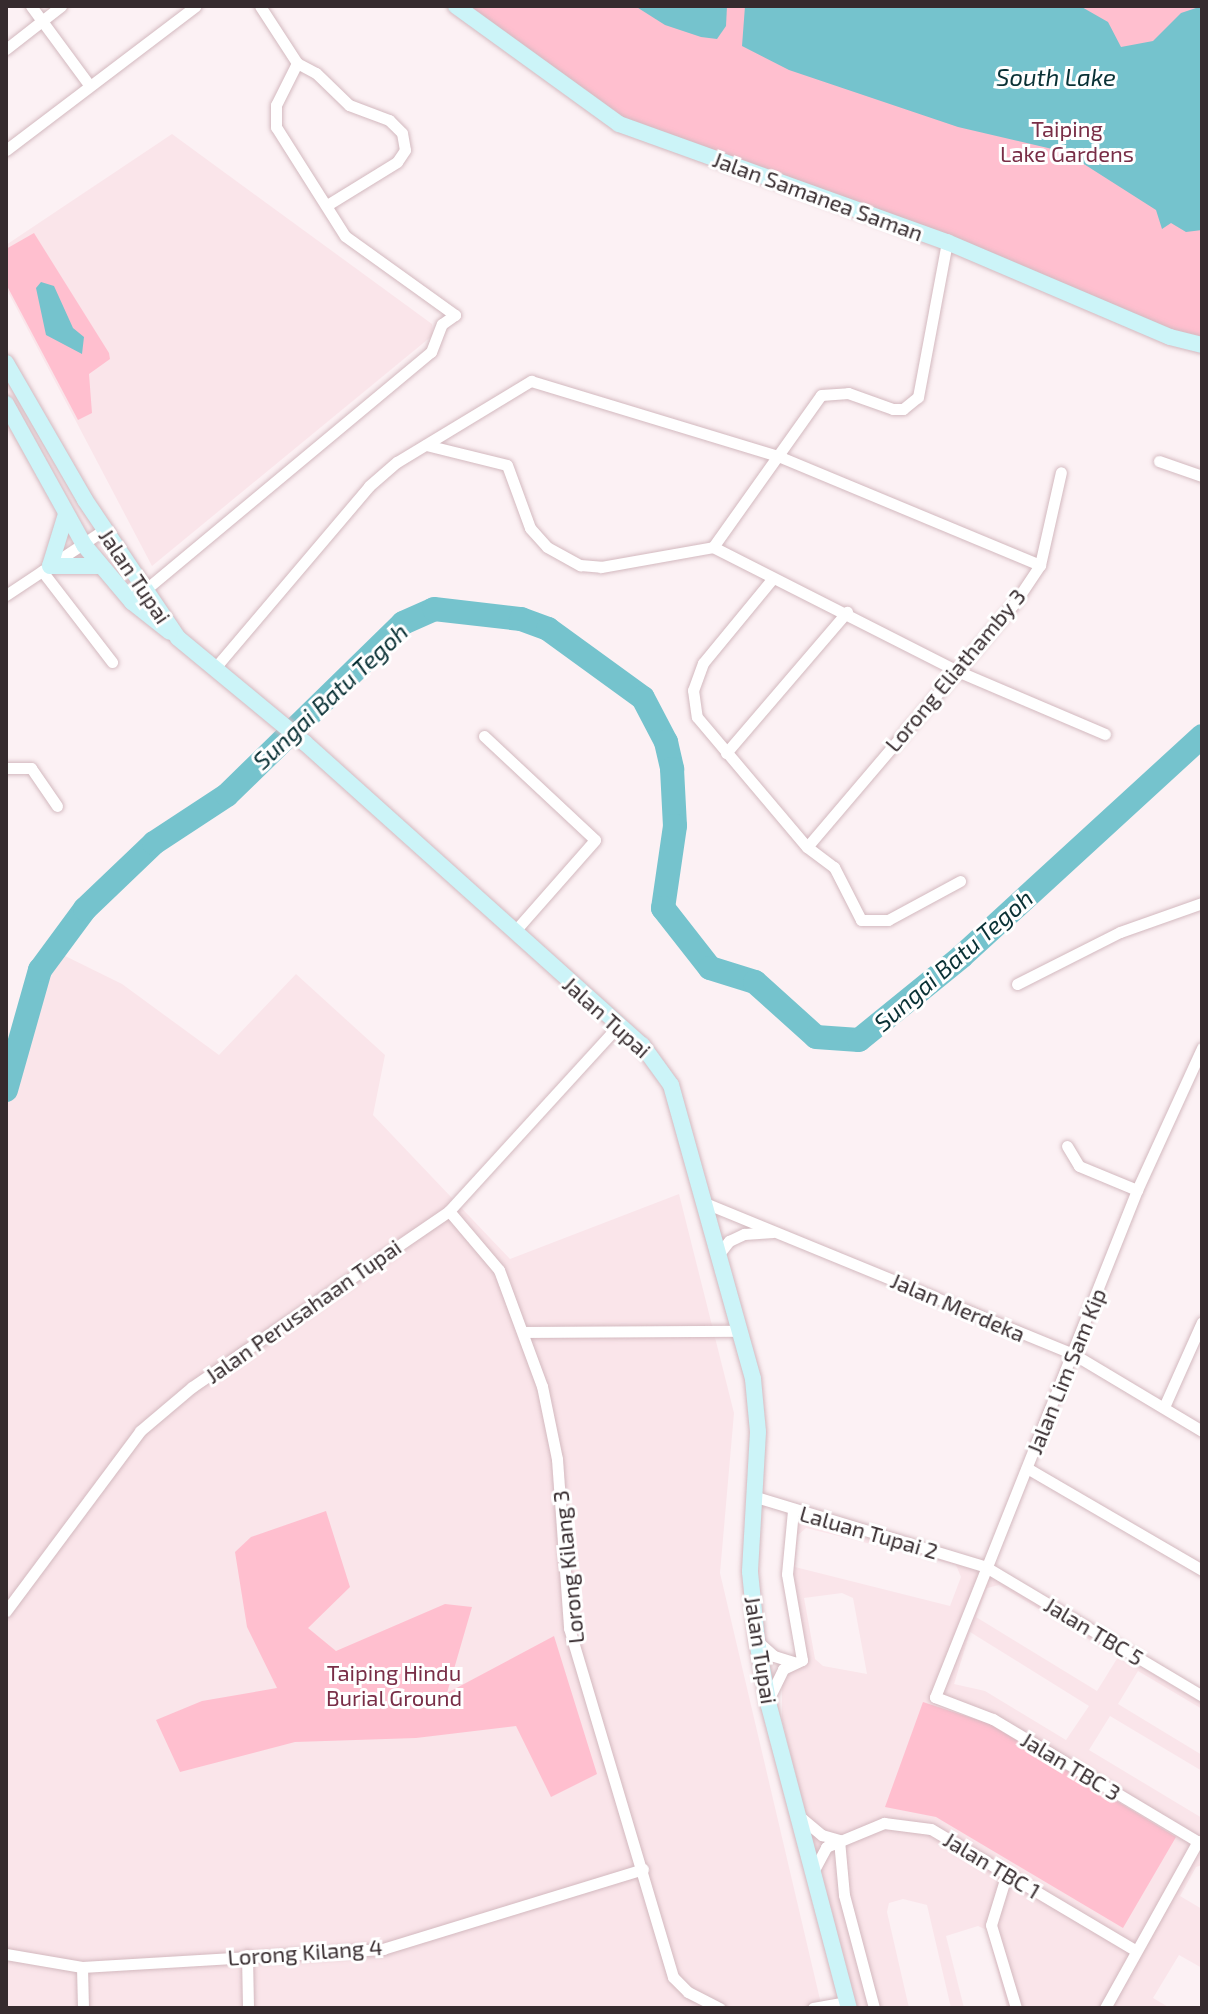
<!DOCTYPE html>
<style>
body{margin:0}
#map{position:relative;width:1208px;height:2014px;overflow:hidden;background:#fcf1f4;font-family:"Exo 2",sans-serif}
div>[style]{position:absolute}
.built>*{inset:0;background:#fae5ea}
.green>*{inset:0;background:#ffbfcf}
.water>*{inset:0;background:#75c3cd}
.river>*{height:24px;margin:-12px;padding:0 12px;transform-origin:12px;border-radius:12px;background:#75c3cd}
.roads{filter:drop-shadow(0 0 2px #d3b9bf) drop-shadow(0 0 2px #d3b9bf)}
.street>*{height:11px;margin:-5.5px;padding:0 5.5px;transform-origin:5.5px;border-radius:5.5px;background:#fff}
.secondary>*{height:16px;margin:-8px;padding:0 8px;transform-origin:8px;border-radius:8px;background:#ccf4f8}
span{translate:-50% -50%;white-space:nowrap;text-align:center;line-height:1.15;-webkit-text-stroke:6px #fff;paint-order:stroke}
.park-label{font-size:22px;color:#792e47}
.street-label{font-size:22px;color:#362b2e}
.water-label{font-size:24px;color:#093135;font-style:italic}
.frame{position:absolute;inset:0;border:8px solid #362b2e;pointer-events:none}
</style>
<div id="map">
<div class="built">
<i style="clip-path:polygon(172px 134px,432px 324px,433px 335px,152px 566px,6px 288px,6px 245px)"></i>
<i style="clip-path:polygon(53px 950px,122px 984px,219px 1055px,296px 974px,385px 1055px,373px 1115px,510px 1259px,679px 1194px,734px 1413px,720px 1573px,822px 2008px,6px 2008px,6px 1096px)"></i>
<i style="clip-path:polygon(evenodd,795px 1517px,983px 1572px,1202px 1703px,1202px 1709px,1138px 1671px,1118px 1704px,1202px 1755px,1202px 1771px,1110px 1716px,1089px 1750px,1202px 1818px,1202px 1865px,1196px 1867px,1180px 1896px,1202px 1909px,1202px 1968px,1179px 1955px,1153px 1998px,1170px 2008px,1007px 2008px,987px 1930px,978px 1926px,946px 1936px,964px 2008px,951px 2008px,927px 1905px,903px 1899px,889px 1903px,887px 1912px,909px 2008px,854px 2008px,782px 1719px,782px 1677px,791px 1666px,807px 1663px,790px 1581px,795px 1517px,806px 1528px,956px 1565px,961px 1577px,950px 1606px,795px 1567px,798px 1535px,806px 1528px,795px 1517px,999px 1585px,1118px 1657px,1097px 1691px,976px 1617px,987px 1588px,999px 1585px,795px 1517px,842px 1593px,853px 1598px,867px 1674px,823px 1666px,815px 1659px,804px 1598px,842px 1593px,795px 1517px,970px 1632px,1089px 1706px,1066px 1740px,985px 1691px,954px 1684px,970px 1632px)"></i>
</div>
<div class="green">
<i style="clip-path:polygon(464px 6px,1202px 6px,1202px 342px,621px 121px)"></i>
<i style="clip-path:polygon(34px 233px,109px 353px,110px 359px,89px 374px,92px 413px,78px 420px,6px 284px,6px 249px)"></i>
<i style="clip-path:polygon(326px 1511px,350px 1587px,308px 1628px,336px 1651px,445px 1604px,472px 1607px,447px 1693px,554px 1636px,597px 1774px,551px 1797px,516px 1726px,416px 1738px,295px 1742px,180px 1772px,156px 1720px,202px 1701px,277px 1688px,247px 1627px,235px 1552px,251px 1537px)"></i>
<i style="clip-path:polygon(923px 1702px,990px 1724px,1176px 1837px,1123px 1928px,936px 1817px,885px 1807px)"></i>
</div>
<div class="water">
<i style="clip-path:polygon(635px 6px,727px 6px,726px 26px,717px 39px,701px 37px,665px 25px)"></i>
<i style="clip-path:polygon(745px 6px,1080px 6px,1108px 22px,1121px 47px,1153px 41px,1181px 13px,1202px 6px,1202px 230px,1186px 232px,1171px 223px,1162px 229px,1156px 210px,1065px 152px,958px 127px,789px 70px,742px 46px)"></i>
<i style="clip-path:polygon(41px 282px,54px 286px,73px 328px,84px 337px,82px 354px,46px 335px,36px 288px)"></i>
</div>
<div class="river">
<i style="left:6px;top:1090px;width:125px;rotate:-74.2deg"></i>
<i style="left:40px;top:970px;width:76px;rotate:-53.6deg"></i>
<i style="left:85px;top:909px;width:95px;rotate:-43.7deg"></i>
<i style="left:154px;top:843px;width:87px;rotate:-33.3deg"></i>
<i style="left:227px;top:795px;width:246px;rotate:-44.3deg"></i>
<i style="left:403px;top:623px;width:34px;rotate:-24deg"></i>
<i style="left:434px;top:609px;width:88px;rotate:6.6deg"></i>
<i style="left:521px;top:619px;width:29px;rotate:20deg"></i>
<i style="left:548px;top:629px;width:117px;rotate:36deg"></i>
<i style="left:643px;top:698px;width:50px;rotate:62.4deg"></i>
<i style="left:666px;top:742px;width:28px;rotate:77deg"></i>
<i style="left:672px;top:769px;width:57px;rotate:87deg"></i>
<i style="left:675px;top:826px;width:83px;rotate:98.3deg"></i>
<i style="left:663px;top:908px;width:76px;rotate:51.9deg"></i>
<i style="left:710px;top:968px;width:47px;rotate:17.3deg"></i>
<i style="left:755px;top:982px;width:82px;rotate:42deg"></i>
<i style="left:816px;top:1037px;width:43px;rotate:4deg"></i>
<i style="left:859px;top:1040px;width:132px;rotate:-39.1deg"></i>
<i style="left:961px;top:957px;width:327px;rotate:-42.5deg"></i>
</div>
<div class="roads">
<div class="street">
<i style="left:31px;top:6px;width:99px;rotate:53.6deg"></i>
<i style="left:260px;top:6px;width:68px;rotate:57deg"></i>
<i style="left:297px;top:63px;width:21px;rotate:28deg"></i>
<i style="left:316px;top:73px;width:46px;rotate:44.1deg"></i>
<i style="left:349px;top:105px;width:43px;rotate:20.6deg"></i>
<i style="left:389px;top:120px;width:18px;rotate:45deg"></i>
<i style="left:402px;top:133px;width:17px;rotate:80deg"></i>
<i style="left:405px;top:150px;width:14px;rotate:124deg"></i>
<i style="left:397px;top:162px;width:82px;rotate:148.4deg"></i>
<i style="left:6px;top:49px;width:70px;rotate:-38deg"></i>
<i style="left:6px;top:150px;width:238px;rotate:-37.2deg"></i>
<i style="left:426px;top:445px;width:83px;rotate:13.9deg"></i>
<i style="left:507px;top:465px;width:67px;rotate:69.9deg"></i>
<i style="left:530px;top:528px;width:25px;rotate:48deg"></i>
<i style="left:547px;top:547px;width:38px;rotate:29deg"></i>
<i style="left:580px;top:565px;width:21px;rotate:5deg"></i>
<i style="left:601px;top:567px;width:114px;rotate:-10.1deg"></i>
<i style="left:713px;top:547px;width:271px;rotate:26.9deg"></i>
<i style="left:955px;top:670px;width:163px;rotate:23.1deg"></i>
<i style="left:1159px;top:461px;width:46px;rotate:19.2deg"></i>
<i style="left:713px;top:547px;width:186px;rotate:-54.6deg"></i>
<i style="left:821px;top:395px;width:27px;rotate:-4deg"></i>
<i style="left:848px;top:393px;width:48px;rotate:19.6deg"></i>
<i style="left:893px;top:409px;width:10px"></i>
<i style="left:903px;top:409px;width:19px;rotate:-39deg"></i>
<i style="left:918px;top:397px;width:158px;rotate:-79.4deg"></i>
<i style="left:42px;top:571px;width:115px;rotate:52.4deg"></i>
<i style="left:773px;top:578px;width:110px;rotate:129.5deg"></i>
<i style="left:703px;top:663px;width:29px;rotate:110deg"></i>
<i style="left:693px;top:690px;width:27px;rotate:82deg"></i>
<i style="left:697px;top:717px;width:170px;rotate:49.8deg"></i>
<i style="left:807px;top:847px;width:34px;rotate:37deg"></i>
<i style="left:834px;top:867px;width:59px;rotate:63deg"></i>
<i style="left:861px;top:920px;width:27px"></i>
<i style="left:888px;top:920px;width:82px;rotate:-28.4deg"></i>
<i style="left:145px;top:590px;width:372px;rotate:-39.8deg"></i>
<i style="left:431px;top:352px;width:30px;rotate:-69deg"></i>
<i style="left:442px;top:324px;width:16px;rotate:-35deg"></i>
<i style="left:455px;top:315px;width:135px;rotate:-144.3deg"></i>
<i style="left:345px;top:236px;width:129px;rotate:-122.3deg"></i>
<i style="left:276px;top:127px;width:22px;rotate:-90deg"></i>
<i style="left:276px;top:105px;width:47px;rotate:-63.4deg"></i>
<i style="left:6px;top:595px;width:118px;rotate:-33.6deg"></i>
<i style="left:214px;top:669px;width:240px;rotate:-49.7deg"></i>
<i style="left:369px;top:486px;width:37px;rotate:-41deg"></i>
<i style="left:397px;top:462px;width:157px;rotate:-31.2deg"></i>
<i style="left:531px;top:381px;width:258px;rotate:16.9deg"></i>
<i style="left:778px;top:456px;width:284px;rotate:22.6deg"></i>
<i style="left:484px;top:736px;width:152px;rotate:43.1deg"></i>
<i style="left:595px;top:840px;width:123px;rotate:131.4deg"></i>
<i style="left:726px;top:753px;width:186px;rotate:-49.4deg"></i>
<i style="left:6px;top:768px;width:25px"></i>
<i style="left:31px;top:768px;width:46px;rotate:55.6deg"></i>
<i style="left:807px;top:847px;width:323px;rotate:-49.6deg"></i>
<i style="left:1016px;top:601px;width:43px;rotate:-56.3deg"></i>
<i style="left:1040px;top:565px;width:95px;rotate:-77.3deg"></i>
<i style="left:1017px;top:984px;width:115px;rotate:-26.8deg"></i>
<i style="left:1120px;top:932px;width:87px;rotate:-19.5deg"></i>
<i style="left:1202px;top:1048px;width:156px;rotate:114.6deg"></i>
<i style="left:1137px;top:1190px;width:546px;rotate:111.72deg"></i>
<i style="left:935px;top:1697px;width:62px;rotate:20.8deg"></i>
<i style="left:993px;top:1719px;width:244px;rotate:30.9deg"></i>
<i style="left:1067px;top:1146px;width:23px;rotate:59deg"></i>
<i style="left:1079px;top:1166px;width:63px;rotate:22.5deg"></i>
<i style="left:705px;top:1203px;width:400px;rotate:22.3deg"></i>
<i style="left:1075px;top:1355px;width:148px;rotate:30.9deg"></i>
<i style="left:449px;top:1211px;width:77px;rotate:49.7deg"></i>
<i style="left:499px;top:1270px;width:124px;rotate:69.7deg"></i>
<i style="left:542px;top:1386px;width:75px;rotate:78.4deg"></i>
<i style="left:557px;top:1459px;width:169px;rotate:85.9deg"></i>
<i style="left:569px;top:1628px;width:364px;rotate:73.4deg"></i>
<i style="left:673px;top:1977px;width:21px;rotate:45deg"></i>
<i style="left:688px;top:1992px;width:36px;rotate:27deg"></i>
<i style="left:718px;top:1255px;width:18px;rotate:-52deg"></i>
<i style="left:729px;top:1241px;width:17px;rotate:-25deg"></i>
<i style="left:744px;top:1234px;width:29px;rotate:-4deg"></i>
<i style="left:524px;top:1332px;width:216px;rotate:-0.3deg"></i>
<i style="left:1164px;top:1407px;width:93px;rotate:-65.9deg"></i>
<i style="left:1027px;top:1468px;width:203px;rotate:30.2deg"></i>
<i style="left:753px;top:1496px;width:244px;rotate:16.9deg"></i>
<i style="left:986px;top:1567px;width:252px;rotate:30.8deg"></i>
<i style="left:6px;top:1611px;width:224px;rotate:-53.3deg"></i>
<i style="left:140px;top:1431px;width:68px;rotate:-40.2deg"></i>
<i style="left:192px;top:1387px;width:311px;rotate:-34.4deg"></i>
<i style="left:449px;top:1211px;width:251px;rotate:-47.6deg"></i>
<i style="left:758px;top:1642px;width:21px;rotate:41deg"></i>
<i style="left:774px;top:1656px;width:21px;rotate:17deg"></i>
<i style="left:770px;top:1696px;width:30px;rotate:-64deg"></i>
<i style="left:783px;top:1669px;width:21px;rotate:-25deg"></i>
<i style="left:802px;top:1660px;width:87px;rotate:-99.9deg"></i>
<i style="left:787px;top:1574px;width:64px;rotate:-84.6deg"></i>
<i style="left:799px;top:1816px;width:30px;rotate:40deg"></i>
<i style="left:822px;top:1835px;width:18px;rotate:16deg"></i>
<i style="left:839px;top:1840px;width:55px;rotate:84.8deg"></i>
<i style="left:844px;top:1895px;width:117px;rotate:75.1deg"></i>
<i style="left:814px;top:1870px;width:26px;rotate:-62deg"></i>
<i style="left:826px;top:1847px;width:63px;rotate:-22.5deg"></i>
<i style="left:884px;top:1823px;width:47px;rotate:7.3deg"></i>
<i style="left:931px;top:1829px;width:237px;rotate:30.7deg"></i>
<i style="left:1007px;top:1873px;width:54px;rotate:107.1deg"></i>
<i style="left:991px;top:1925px;width:87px;rotate:73.2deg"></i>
<i style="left:6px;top:1954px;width:77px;rotate:9.7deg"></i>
<i style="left:82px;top:1967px;width:302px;rotate:-3.4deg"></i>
<i style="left:383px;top:1949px;width:272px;rotate:-17.1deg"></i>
<i style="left:247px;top:1955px;width:53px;rotate:88.9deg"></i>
<i style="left:82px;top:1967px;width:41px;rotate:88.6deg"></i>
<i style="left:813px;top:2008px;width:36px;rotate:-10deg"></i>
<i style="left:1105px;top:2008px;width:191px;rotate:-60.9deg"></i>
</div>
<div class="secondary">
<i style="left:456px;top:6px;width:201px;rotate:35.9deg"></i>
<i style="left:619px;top:124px;width:349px;rotate:19.8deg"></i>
<i style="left:947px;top:242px;width:242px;rotate:23.1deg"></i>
<i style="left:1170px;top:337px;width:33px;rotate:14deg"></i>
<i style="left:6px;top:363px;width:158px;rotate:60deg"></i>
<i style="left:85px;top:500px;width:166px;rotate:56deg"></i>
<i style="left:178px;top:638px;width:165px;rotate:39.6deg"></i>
<i style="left:305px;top:743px;width:453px;rotate:41.9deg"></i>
<i style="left:642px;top:1045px;width:49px;rotate:54.1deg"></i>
<i style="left:671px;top:1085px;width:305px;rotate:74.4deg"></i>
<i style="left:753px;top:1379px;width:53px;rotate:84.6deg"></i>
<i style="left:758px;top:1432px;width:140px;rotate:93.3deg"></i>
<i style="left:750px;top:1572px;width:69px;rotate:84.2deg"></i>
<i style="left:757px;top:1641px;width:66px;rotate:79.5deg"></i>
<i style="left:769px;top:1706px;width:312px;rotate:75.2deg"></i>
<i style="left:6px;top:404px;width:161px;rotate:61deg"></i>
<i style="left:84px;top:545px;width:75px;rotate:49.9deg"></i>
<i style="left:132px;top:602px;width:48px;rotate:38.3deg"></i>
<i style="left:66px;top:514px;width:54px;rotate:107.1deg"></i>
<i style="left:50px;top:566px;width:50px"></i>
</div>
</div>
<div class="park-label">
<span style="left:1067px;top:141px">Taiping<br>Lake Gardens</span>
<span style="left:394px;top:1685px">Taiping Hindu<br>Burial Ground</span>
</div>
<div class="street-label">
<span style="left:818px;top:196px;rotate:20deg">Jalan Samanea Saman</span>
<span style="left:135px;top:576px;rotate:56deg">Jalan Tupai</span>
<span style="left:955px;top:670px;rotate:-50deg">Lorong Eliathamby 3</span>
<span style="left:607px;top:1017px;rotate:42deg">Jalan Tupai</span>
<span style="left:958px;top:1307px;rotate:23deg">Jalan Merdeka</span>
<span style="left:303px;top:1311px;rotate:-35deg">Jalan Perusahaan Tupai</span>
<span style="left:1066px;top:1371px;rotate:-68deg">Jalan Lim Sam Kip</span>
<span style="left:869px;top:1532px;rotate:16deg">Laluan Tupai 2</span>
<span style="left:568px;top:1567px;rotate:-96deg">Lorong Kilang 3</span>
<span style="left:1094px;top:1631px;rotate:31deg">Jalan TBC 5</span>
<span style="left:761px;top:1650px;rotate:81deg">Jalan Tupai</span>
<span style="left:1071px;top:1766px;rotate:31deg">Jalan TBC 3</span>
<span style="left:992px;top:1865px;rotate:31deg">Jalan TBC 1</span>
<span style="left:305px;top:1952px;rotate:-4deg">Lorong Kilang 4</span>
</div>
<div class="water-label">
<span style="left:1056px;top:77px">South Lake</span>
<span style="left:330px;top:696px;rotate:-43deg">Sungai Batu Tegoh</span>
<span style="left:953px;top:960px;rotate:-41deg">Sungai Batu Tegoh</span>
</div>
<div class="frame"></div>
</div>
